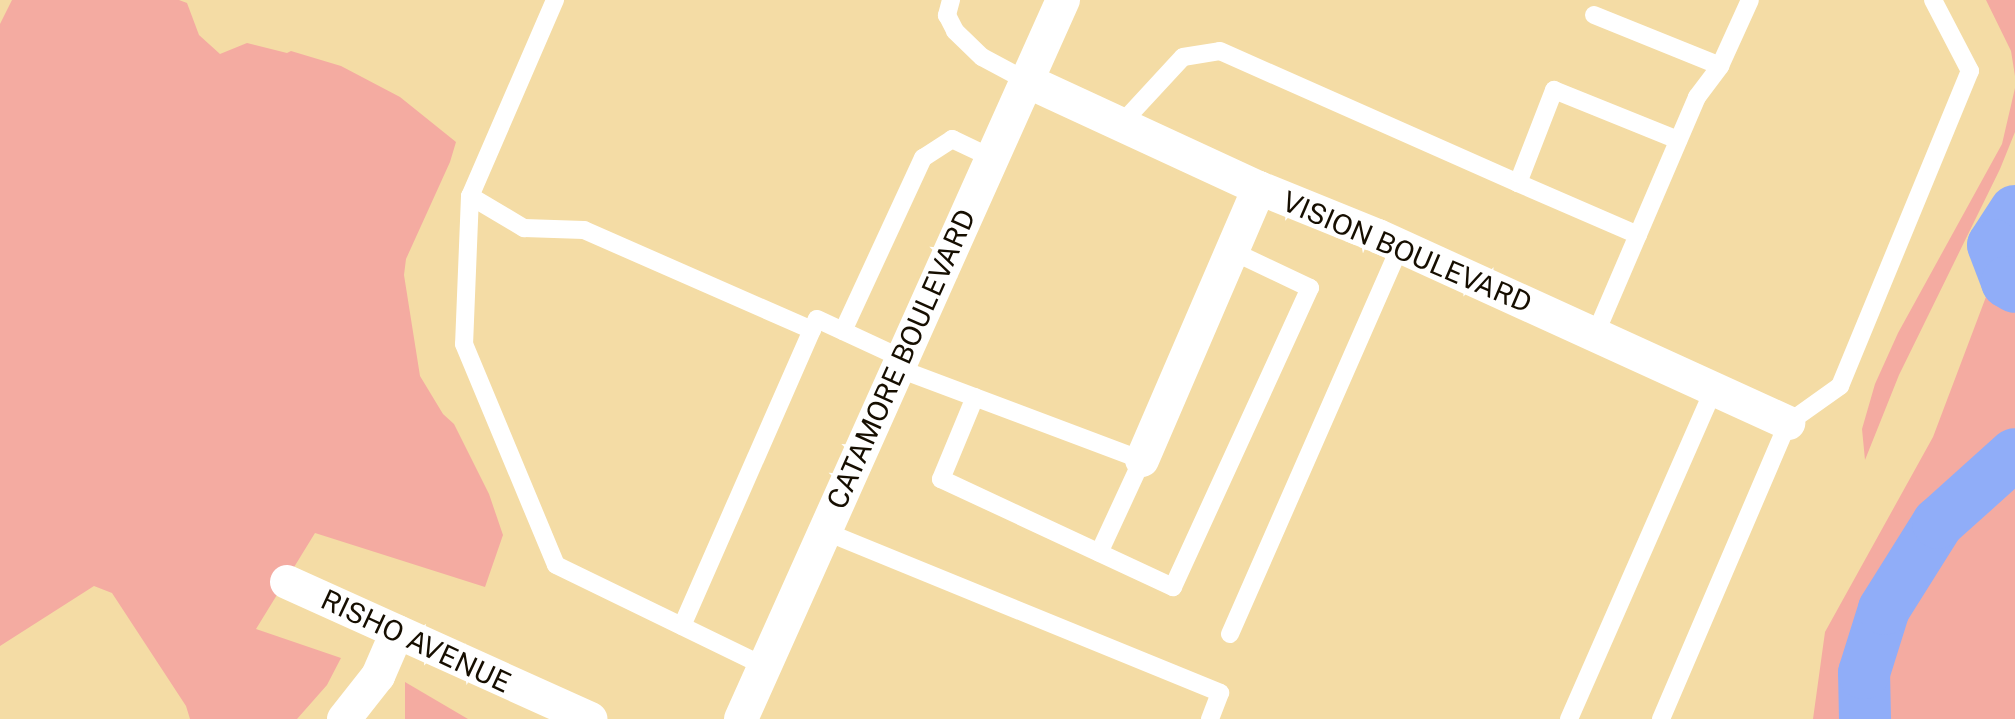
<!DOCTYPE html>
<style>
body{margin:0}
#map{position:relative;width:2015px;height:719px;overflow:hidden;background:#f4dca5;font-family:"Public Sans",sans-serif}
div>[style]{position:absolute}
.green>*{inset:0;background:#f4aba1}
.river>*{height:52px;margin:-26px;padding:0 26px;transform-origin:26px;border-radius:26px;background:#90adf8}
.service>*{height:18px;margin:-9px;padding:0 9px;transform-origin:9px;border-radius:9px;background:#fff}
.minor>*{height:34px;margin:-17px;padding:0 17px;transform-origin:17px;border-radius:17px;background:#fff}
span{translate:-50% -50%;white-space:nowrap;text-align:center;line-height:1.15;-webkit-text-stroke:8px #fff;paint-order:stroke}
.street-label{font-size:28px;color:#160e00}
</style>
<div id="map">
<div class="green">
<i style="clip-path:polygon(12px 0,179px 0,187px 3px,199px 35px,220px 54px,247px 43px,287px 53px,291px 51px,341px 66px,400px 97px,456px 142px,450px 162px,406px 259px,404px 275px,420px 376px,443px 414px,454px 424px,489px 494px,503px 535px,485px 587px,315px 533px,256px 629px,341px 658px,327px 685px,297px 719px,190px 719px,186px 706px,112px 593px,94px 586px,0 646px,0 24px)"></i>
<i style="clip-path:polygon(1986px 0,2015px 0,2015px 76px,2011px 51px)"></i>
<i style="clip-path:polygon(2015px 88px,2015px 132px,2000px 169px,1899px 375px,1865px 460px,1862px 429px,1875px 384px,1898px 333px,2002px 144px)"></i>
<i style="clip-path:polygon(2015px 200px,2015px 719px,1813px 719px,1825px 632px,1933px 437px,1995px 273px)"></i>
<i style="clip-path:polygon(405px 682px,468px 719px,405px 719px)"></i>
</div>
<div class="river">
<i style="left:2015px;top:211px;width:40px;rotate:122.9deg"></i>
<i style="left:1993px;top:245px;width:40px;rotate:69deg"></i>
<i style="left:2007px;top:282px;width:9px;rotate:32deg"></i>
<i style="left:1865px;top:719px;width:46px;rotate:-91.2deg"></i>
<i style="left:1864px;top:673px;width:67px;rotate:-72.6deg"></i>
<i style="left:1884px;top:609px;width:102px;rotate:-57.9deg"></i>
<i style="left:1938px;top:523px;width:103px;rotate:-41.9deg"></i>
</div>
<div class="service">
<i style="left:555px;top:0;width:214px;rotate:113.4deg"></i>
<i style="left:470px;top:196px;width:148px;rotate:92.3deg"></i>
<i style="left:464px;top:344px;width:239px;rotate:67.4deg"></i>
<i style="left:556px;top:565px;width:231px;rotate:25.9deg"></i>
<i style="left:951px;top:0;width:16px;rotate:105deg"></i>
<i style="left:947px;top:15px;width:18px;rotate:63deg"></i>
<i style="left:955px;top:31px;width:37px;rotate:44deg"></i>
<i style="left:982px;top:57px;width:51px;rotate:28.1deg"></i>
<i style="left:1594px;top:15px;width:136px;rotate:22deg"></i>
<i style="left:1121px;top:124px;width:91px;rotate:-47.2deg"></i>
<i style="left:1183px;top:57px;width:37px;rotate:-9deg"></i>
<i style="left:1220px;top:51px;width:326px;rotate:23.9deg"></i>
<i style="left:470px;top:196px;width:63px;rotate:30.7deg"></i>
<i style="left:524px;top:228px;width:60px;rotate:1.9deg"></i>
<i style="left:584px;top:230px;width:249px;rotate:23.7deg"></i>
<i style="left:1638px;top:235px;width:131px;rotate:-156.6deg"></i>
<i style="left:1518px;top:183px;width:100px;rotate:-68.8deg"></i>
<i style="left:1554px;top:90px;width:134px;rotate:22deg"></i>
<i style="left:843px;top:331px;width:191px;rotate:-65.2deg"></i>
<i style="left:923px;top:158px;width:35px;rotate:-33deg"></i>
<i style="left:952px;top:139px;width:44px;rotate:25.4deg"></i>
<i style="left:1595px;top:335px;width:259px;rotate:-66.8deg"></i>
<i style="left:1697px;top:97px;width:39px;rotate:-53deg"></i>
<i style="left:1720px;top:66px;width:72px;rotate:-65.6deg"></i>
<i style="left:897px;top:368px;width:262px;rotate:20.6deg"></i>
<i style="left:1142px;top:460px;width:102px;rotate:114.8deg"></i>
<i style="left:975px;top:397px;width:89px;rotate:112.5deg"></i>
<i style="left:941px;top:479px;width:256px;rotate:25deg"></i>
<i style="left:1173px;top:587px;width:329px;rotate:-65.4deg"></i>
<i style="left:1310px;top:288px;width:86px;rotate:-154.6deg"></i>
<i style="left:824px;top:531px;width:428px;rotate:22.2deg"></i>
<i style="left:1220px;top:693px;width:28px;rotate:111deg"></i>
<i style="left:682px;top:626px;width:335px;rotate:-66.3deg"></i>
<i style="left:817px;top:319px;width:93px;rotate:24.9deg"></i>
<i style="left:1230px;top:634px;width:424px;rotate:-66.3deg"></i>
<i style="left:1569px;top:719px;width:360px;rotate:-66.3deg"></i>
<i style="left:1661px;top:719px;width:322px;rotate:-66.8deg"></i>
<i style="left:1788px;top:423px;width:64px;rotate:-35.4deg"></i>
<i style="left:1840px;top:386px;width:341px;rotate:-67.6deg"></i>
<i style="left:1970px;top:71px;width:80px;rotate:-117.5deg"></i>
</div>
<div class="minor">
<i style="left:1027px;top:81px;width:255px;rotate:24.8deg"></i>
<i style="left:1259px;top:188px;width:128px;rotate:22deg"></i>
<i style="left:1378px;top:236px;width:451px;rotate:24.5deg"></i>
<i style="left:1142px;top:460px;width:296px;rotate:-66.7deg"></i>
<i style="left:287px;top:582px;width:333px;rotate:24.3deg"></i>
<i style="left:344px;top:719px;width:55px;rotate:-51.7deg"></i>
<i style="left:378px;top:676px;width:48px;rotate:-66.6deg"></i>
<i style="left:741px;top:719px;width:788px;rotate:-65.88deg"></i>
</div>
<div class="street-label">
<span style="left:1407px;top:252px;rotate:23deg">VISION BOULEVARD</span>
<span style="left:901px;top:359px;rotate:-66deg">CATAMORE BOULEVARD</span>
<span style="left:416px;top:641px;rotate:25deg">RISHO AVENUE</span>
</div>
</div>
